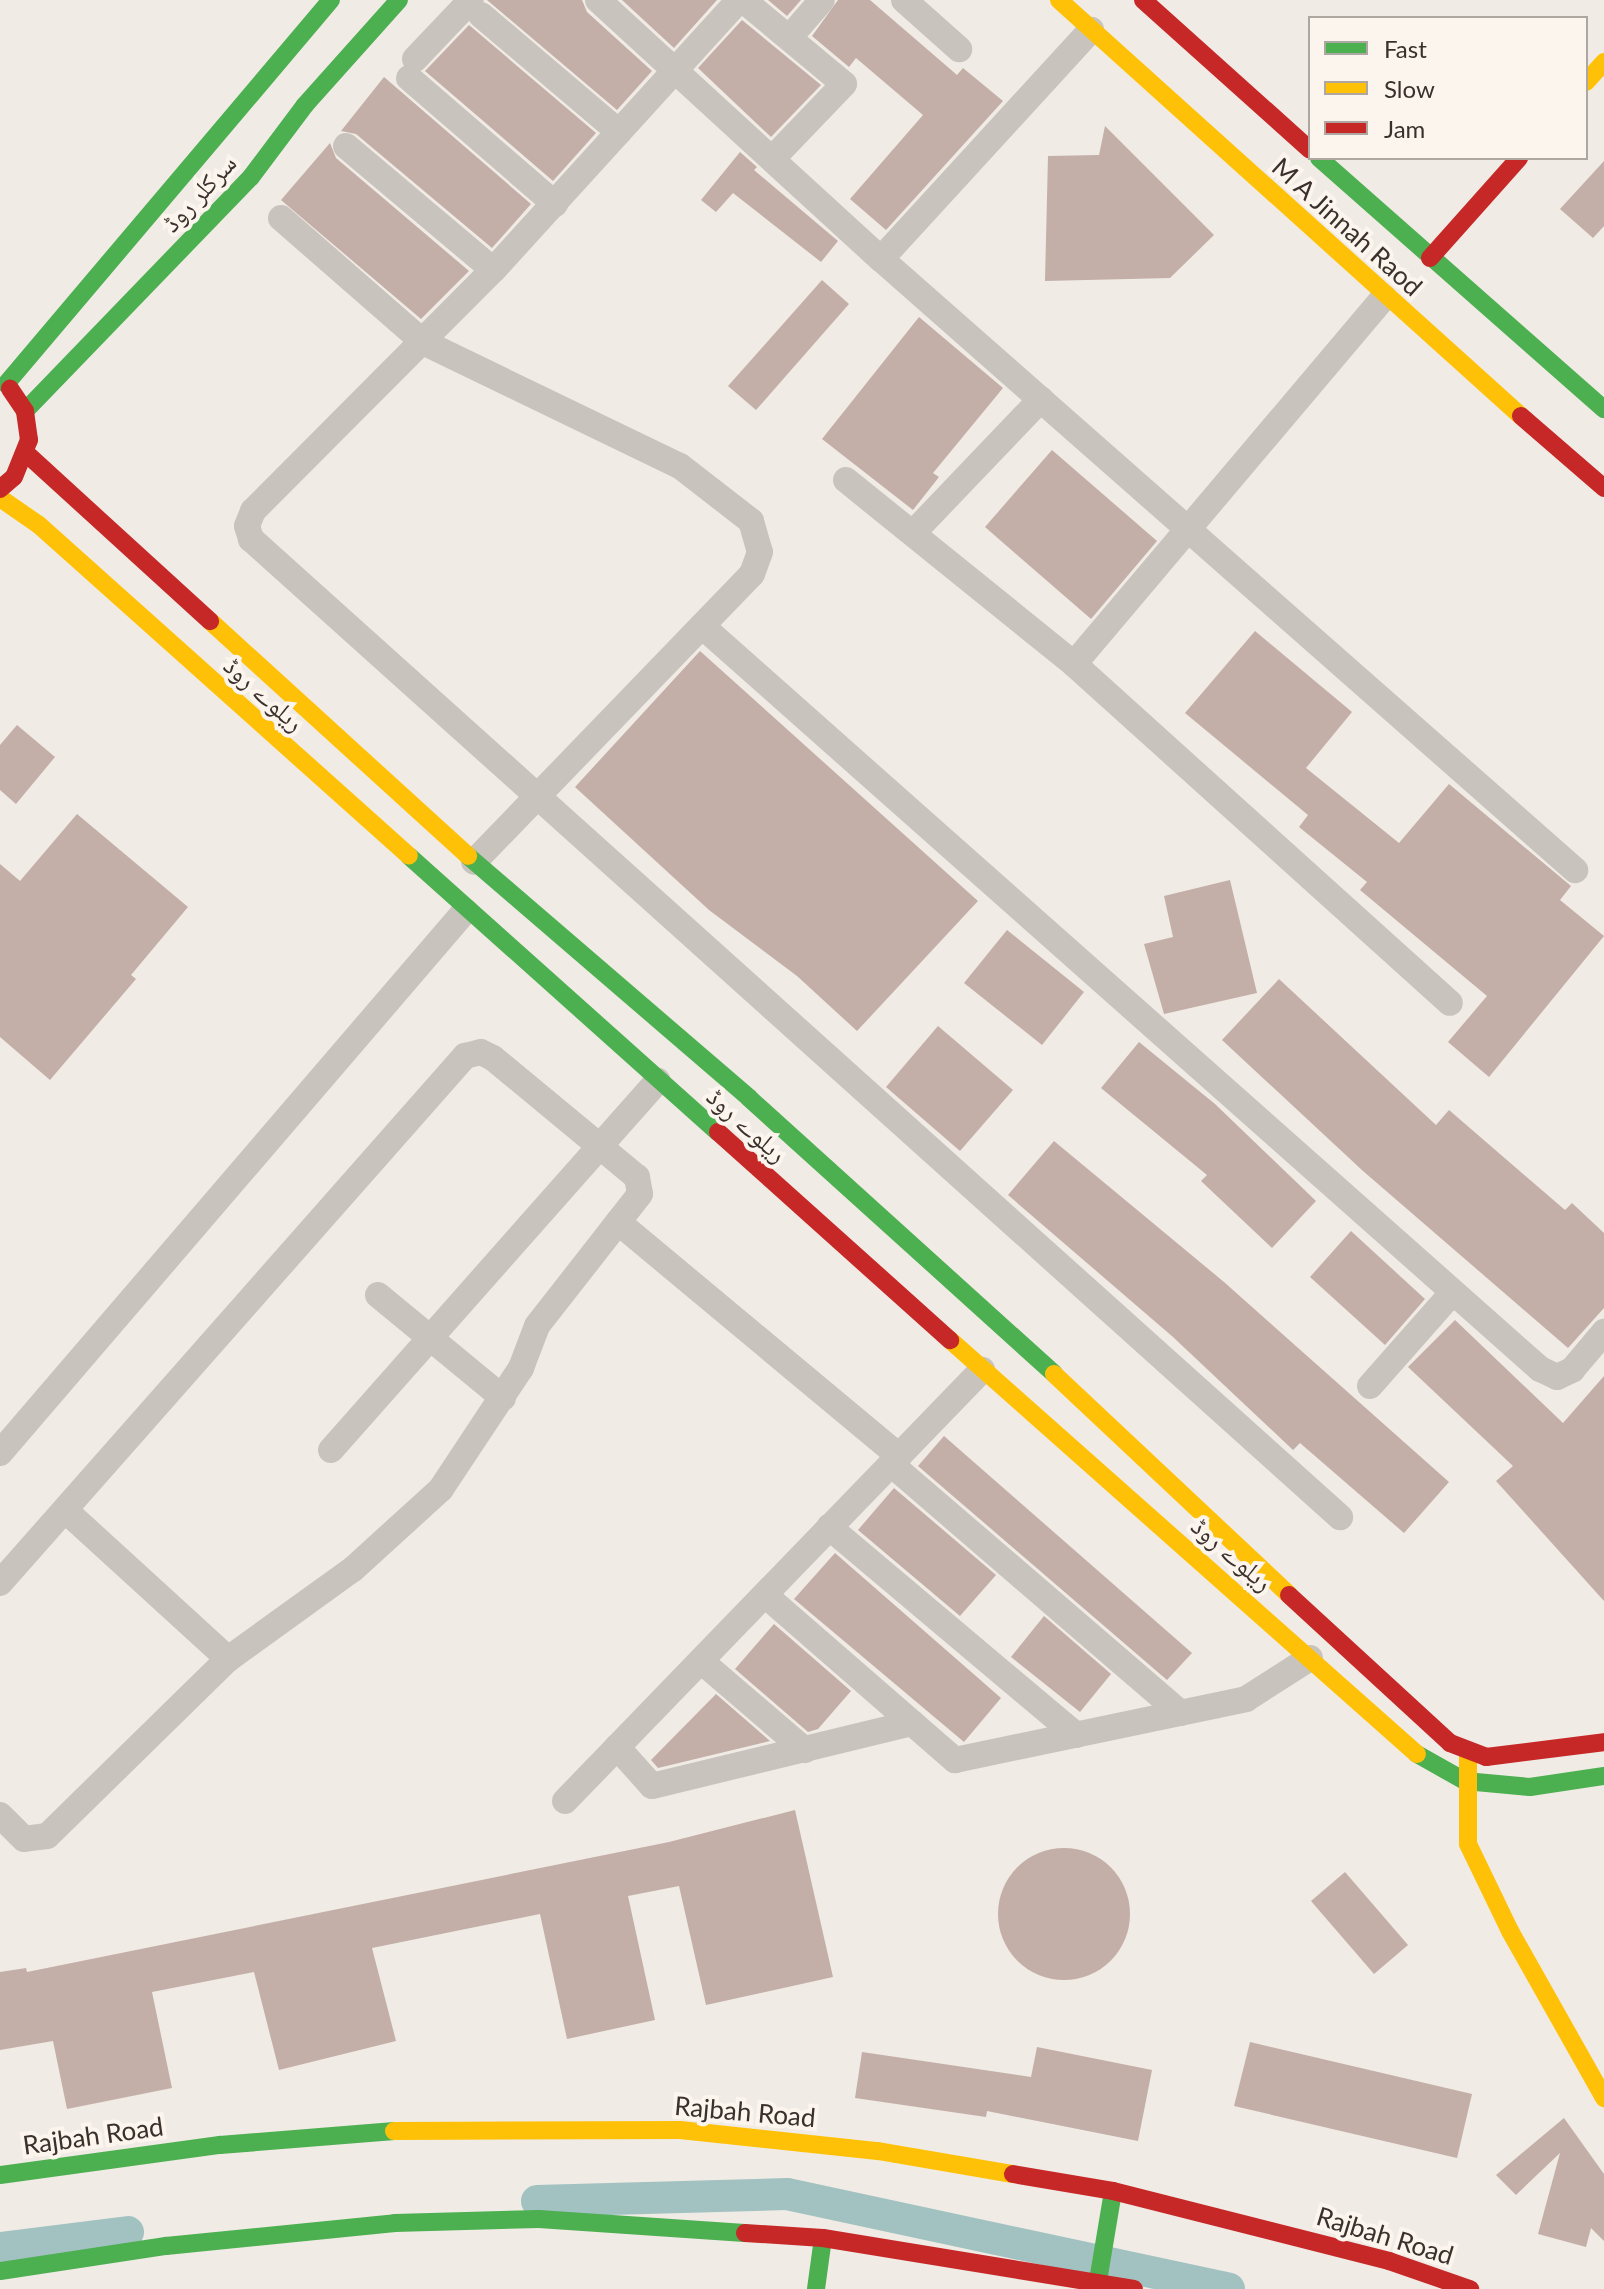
<!DOCTYPE html>
<meta charset="utf-8">
<style>
body{margin:0}
#map{position:relative;width:1604px;height:2289px;overflow:hidden;background:#f0ebe5;font-family:Lato,"Noto Naskh Arabic",sans-serif}
div>[style]{position:absolute}
.canal>*{height:32px;margin:-16px;padding:0 16px;transform-origin:16px;border-radius:16px;background:#a1c2c1}
.building>*{inset:0;background:#c3afa7}
.round{border-radius:50%}
.street>*{height:26px;margin:-13px;padding:0 13px;transform-origin:13px;border-radius:13px;background:#c9c3be}
.fast>*{height:18px;margin:-9px;padding:0 9px;transform-origin:9px;border-radius:9px;background:#4caf50}
.slow>*{height:18px;margin:-9px;padding:0 9px;transform-origin:9px;border-radius:9px;background:#ffc107}
.jam>*{height:18px;margin:-9px;padding:0 9px;transform-origin:9px;border-radius:9px;background:#c62828}
span{translate:-50% -50%;white-space:nowrap;text-align:center;line-height:1.15;-webkit-text-stroke:8px #fbf5ee;paint-order:stroke}
.street-label{font-size:26px;color:#3b302b}
.legend{position:absolute;left:1308px;top:16px;width:280px;height:144px;box-sizing:border-box;background:#fbf5ee;border:2px solid #aea6a0;margin:0;padding:10px 14px;list-style:none;font-size:24px;color:#3b302b}
.legend li{display:flex;align-items:center;gap:16px;height:40px}
.legend b{width:40px;border:2px solid #aea6a0}
</style>
<div id="map">
<div class="canal">
<i style="left:537px;top:2201px;width:250px;rotate:-1.6deg"></i>
<i style="left:787px;top:2194px;width:452px;rotate:12.1deg"></i>
<i style="left:0;top:2248px;width:129px;rotate:-7.1deg"></i>
</div>
<div class="building">
<i style="clip-path:polygon(487px 0,582px 0,587px 12px,652px 71px,617px 110px)"></i>
<i style="clip-path:polygon(622px 0,717px 0,674px 48px)"></i>
<i style="clip-path:polygon(768px 0,801px 0,787px 16px)"></i>
<i style="clip-path:polygon(838px 0,870px 0,957px 75px,963px 68px,1003px 101px,886px 230px,850px 199px,923px 115px,856px 58px,849px 67px,812px 36px)"></i>
<i style="clip-path:polygon(742px 20px,821px 85px,771px 137px,698px 68px)"></i>
<i style="clip-path:polygon(469px 25px,596px 133px,553px 181px,425px 71px)"></i>
<i style="clip-path:polygon(384px 77px,531px 204px,492px 248px,356px 134px,341px 131px)"></i>
<i style="clip-path:polygon(1105px 126px,1214px 235px,1170px 278px,1045px 281px,1048px 156px,1099px 155px)"></i>
<i style="clip-path:polygon(330px 143px,336px 158px,469px 271px,421px 319px,281px 200px)"></i>
<i style="clip-path:polygon(740px 152px,757px 167px,754px 170px,838px 241px,821px 262px,733px 193px,716px 212px,701px 200px)"></i>
<i style="clip-path:polygon(1604px 161px,1604px 226px,1593px 238px,1560px 209px)"></i>
<i style="clip-path:polygon(822px 280px,849px 304px,756px 410px,728px 386px)"></i>
<i style="clip-path:polygon(919px 317px,1003px 388px,933px 473px,939px 477px,913px 510px,822px 439px)"></i>
<i style="clip-path:polygon(1052px 450px,1157px 541px,1091px 619px,985px 527px)"></i>
<i style="clip-path:polygon(1255px 631px,1352px 712px,1306px 768px,1399px 843px,1449px 784px,1571px 886px,1560px 900px,1604px 936px,1489px 1077px,1448px 1042px,1487px 996px,1360px 890px,1367px 882px,1299px 827px,1308px 815px,1185px 713px)"></i>
<i style="clip-path:polygon(700px 651px,978px 901px,857px 1031px,797px 976px,709px 910px,575px 787px)"></i>
<i style="clip-path:polygon(17px 725px,55px 757px,16px 804px,0 790px,0 745px)"></i>
<i style="clip-path:polygon(77px 814px,188px 907px,131px 975px,136px 979px,50px 1080px,0 1037px,0 864px,20px 881px)"></i>
<i style="clip-path:polygon(1230px 880px,1257px 993px,1164px 1014px,1144px 944px,1173px 937px,1164px 896px)"></i>
<i style="clip-path:polygon(1007px 930px,1084px 992px,1042px 1045px,964px 983px)"></i>
<i style="clip-path:polygon(1279px 979px,1436px 1125px,1449px 1110px,1565px 1210px,1572px 1203px,1604px 1233px,1604px 1308px,1568px 1348px,1363px 1171px,1222px 1040px)"></i>
<i style="clip-path:polygon(938px 1026px,1013px 1090px,960px 1151px,886px 1087px)"></i>
<i style="clip-path:polygon(1139px 1042px,1215px 1104px,1316px 1201px,1272px 1248px,1201px 1181px,1207px 1175px,1101px 1088px)"></i>
<i style="clip-path:polygon(1054px 1141px,1224px 1282px,1449px 1482px,1404px 1533px,1300px 1443px,1293px 1450px,1173px 1337px,1008px 1195px)"></i>
<i style="clip-path:polygon(1351px 1231px,1425px 1299px,1385px 1345px,1310px 1277px)"></i>
<i style="clip-path:polygon(1455px 1320px,1563px 1423px,1604px 1376px,1604px 1601px,1496px 1481px,1513px 1466px,1408px 1367px)"></i>
<i style="clip-path:polygon(944px 1436px,1192px 1653px,1167px 1680px,918px 1466px)"></i>
<i style="clip-path:polygon(894px 1488px,996px 1575px,960px 1616px,858px 1530px)"></i>
<i style="clip-path:polygon(835px 1553px,1001px 1698px,964px 1742px,794px 1599px)"></i>
<i style="clip-path:polygon(1044px 1616px,1111px 1674px,1080px 1712px,1011px 1657px)"></i>
<i style="clip-path:polygon(774px 1624px,851px 1691px,818px 1729px,808px 1732px,735px 1669px)"></i>
<i style="clip-path:polygon(716px 1694px,770px 1741px,658px 1768px,651px 1760px)"></i>
<i style="clip-path:polygon(795px 1810px,833px 1977px,706px 2005px,679px 1886px,628px 1896px,655px 2020px,567px 2039px,540px 1914px,372px 1948px,396px 2041px,279px 2070px,254px 1972px,152px 1992px,172px 2088px,67px 2109px,53px 2041px,0 2050px,0 1972px,26px 1968px,27px 1972px,669px 1842px)"></i>
<i class="round" style="left:998px;top:1848px;width:132px;height:132px"></i>
<i style="clip-path:polygon(1345px 1872px,1408px 1945px,1374px 1974px,1311px 1901px)"></i>
<i style="clip-path:polygon(1250px 2042px,1472px 2094px,1457px 2158px,1234px 2106px)"></i>
<i style="clip-path:polygon(1037px 2047px,1152px 2070px,1138px 2141px,987px 2111px,986px 2117px,855px 2098px,862px 2052px,1031px 2077px)"></i>
<i style="clip-path:polygon(1564px 2118px,1604px 2174px,1604px 2241px,1591px 2228px,1586px 2247px,1538px 2234px,1560px 2153px,1516px 2195px,1496px 2175px)"></i>
</div>
<div class="street">
<i style="left:598px;top:0;width:384px;rotate:42.5deg"></i>
<i style="left:881px;top:259px;width:925px;rotate:41.36deg"></i>
<i style="left:739px;top:0;width:365px;rotate:132.3deg"></i>
<i style="left:493px;top:270px;width:340px;rotate:134.9deg"></i>
<i style="left:253px;top:511px;width:16px;rotate:112deg"></i>
<i style="left:247px;top:526px;width:14px;rotate:73deg"></i>
<i style="left:251px;top:539px;width:1464px;rotate:41.93deg"></i>
<i style="left:743px;top:0;width:131px;rotate:39.7deg"></i>
<i style="left:844px;top:84px;width:104px;rotate:133.8deg"></i>
<i style="left:904px;top:0;width:74px;rotate:41.7deg"></i>
<i style="left:481px;top:15px;width:181px;rotate:40.3deg"></i>
<i style="left:789px;top:38px;width:50px;rotate:-49deg"></i>
<i style="left:415px;top:59px;width:81px;rotate:-46.5deg"></i>
<i style="left:409px;top:78px;width:193px;rotate:40.8deg"></i>
<i style="left:346px;top:146px;width:192px;rotate:40.1deg"></i>
<i style="left:281px;top:218px;width:189px;rotate:41.1deg"></i>
<i style="left:423px;top:342px;width:285px;rotate:25.8deg"></i>
<i style="left:680px;top:466px;width:90px;rotate:37.8deg"></i>
<i style="left:751px;top:521px;width:32px;rotate:74deg"></i>
<i style="left:760px;top:552px;width:23px;rotate:110deg"></i>
<i style="left:752px;top:574px;width:400px;rotate:134deg"></i>
<i style="left:881px;top:259px;width:311px;rotate:-47.5deg"></i>
<i style="left:846px;top:480px;width:293px;rotate:38.9deg"></i>
<i style="left:1074px;top:664px;width:506px;rotate:42.04deg"></i>
<i style="left:913px;top:533px;width:185px;rotate:-46.3deg"></i>
<i style="left:702px;top:626px;width:1120px;rotate:41.56deg"></i>
<i style="left:1540px;top:1369px;width:19px;rotate:25deg"></i>
<i style="left:1557px;top:1377px;width:17px;rotate:-25deg"></i>
<i style="left:1572px;top:1370px;width:50px;rotate:-49.9deg"></i>
<i style="left:1074px;top:664px;width:480px;rotate:-49.8deg"></i>
<i style="left:618px;top:1222px;width:366px;rotate:39.8deg"></i>
<i style="left:378px;top:1295px;width:162px;rotate:39.5deg"></i>
<i style="left:1370px;top:1386px;width:125px;rotate:-48.6deg"></i>
<i style="left:331px;top:1450px;width:493px;rotate:-48.5deg"></i>
<i style="left:0;top:1453px;width:714px;rotate:-49.37deg"></i>
<i style="left:891px;top:1464px;width:382px;rotate:40.7deg"></i>
<i style="left:65px;top:1510px;width:221px;rotate:42.4deg"></i>
<i style="left:829px;top:1527px;width:323px;rotate:40.1deg"></i>
<i style="left:0;top:1583px;width:703px;rotate:-48.58deg"></i>
<i style="left:465px;top:1056px;width:16px;rotate:-14deg"></i>
<i style="left:481px;top:1052px;width:13px;rotate:27deg"></i>
<i style="left:493px;top:1058px;width:187px;rotate:39.6deg"></i>
<i style="left:637px;top:1177px;width:17px;rotate:80deg"></i>
<i style="left:640px;top:1194px;width:167px;rotate:128deg"></i>
<i style="left:537px;top:1326px;width:45px;rotate:110.9deg"></i>
<i style="left:521px;top:1368px;width:145px;rotate:123.5deg"></i>
<i style="left:441px;top:1489px;width:119px;rotate:137.7deg"></i>
<i style="left:353px;top:1569px;width:154px;rotate:144.2deg"></i>
<i style="left:228px;top:1659px;width:253px;rotate:135.6deg"></i>
<i style="left:47px;top:1836px;width:23px;rotate:173deg"></i>
<i style="left:24px;top:1839px;width:34px;rotate:-135deg"></i>
<i style="left:765px;top:1595px;width:252px;rotate:41deg"></i>
<i style="left:955px;top:1760px;width:297px;rotate:-11.8deg"></i>
<i style="left:1246px;top:1699px;width:76px;rotate:-32.6deg"></i>
<i style="left:701px;top:1661px;width:137px;rotate:40.6deg"></i>
<i style="left:617px;top:1747px;width:52px;rotate:48.1deg"></i>
<i style="left:652px;top:1786px;width:268px;rotate:-13.6deg"></i>
<i style="left:565px;top:1801px;width:600px;rotate:-45.95deg"></i>
</div>
<div class="fast">
<i style="left:1319px;top:158px;width:380px;rotate:41.4deg"></i>
<i style="left:6px;top:384px;width:503px;rotate:-49.76deg"></i>
<i style="left:25px;top:411px;width:325px;rotate:-46deg"></i>
<i style="left:251px;top:177px;width:90px;rotate:-53.1deg"></i>
<i style="left:305px;top:105px;width:141px;rotate:-48.2deg"></i>
<i style="left:409px;top:856px;width:414px;rotate:41.8deg"></i>
<i style="left:468px;top:856px;width:371px;rotate:40.7deg"></i>
<i style="left:749px;top:1098px;width:411px;rotate:42.1deg"></i>
<i style="left:1417px;top:1754px;width:55px;rotate:29.4deg"></i>
<i style="left:1465px;top:1781px;width:65px;rotate:5.3deg"></i>
<i style="left:1530px;top:1787px;width:75px;rotate:-8.5deg"></i>
<i style="left:0;top:2175px;width:222px;rotate:-7.8deg"></i>
<i style="left:220px;top:2145px;width:175px;rotate:-4.6deg"></i>
<i style="left:0;top:2271px;width:168px;rotate:-8.6deg"></i>
<i style="left:166px;top:2246px;width:230px;rotate:-5.7deg"></i>
<i style="left:395px;top:2223px;width:144px;rotate:-1.6deg"></i>
<i style="left:539px;top:2219px;width:206px;rotate:3.9deg"></i>
<i style="left:1098px;top:2281px;width:91px;rotate:-80.5deg"></i>
<i style="left:816px;top:2289px;width:51px;rotate:-82.2deg"></i>
</div>
<div class="slow">
<i style="left:1059px;top:0;width:622px;rotate:42deg"></i>
<i style="left:1586px;top:82px;width:27px;rotate:-48deg"></i>
<i style="left:0;top:498px;width:47px;rotate:34.7deg"></i>
<i style="left:39px;top:525px;width:496px;rotate:41.8deg"></i>
<i style="left:210px;top:621px;width:349px;rotate:42.3deg"></i>
<i style="left:950px;top:1340px;width:624px;rotate:41.56deg"></i>
<i style="left:1054px;top:1374px;width:323px;rotate:43.2deg"></i>
<i style="left:1468px;top:1757px;width:87px;rotate:90deg"></i>
<i style="left:1468px;top:1844px;width:97px;rotate:64.2deg"></i>
<i style="left:1510px;top:1931px;width:192px;rotate:60.6deg"></i>
<i style="left:394px;top:2131px;width:286px;rotate:-0.2deg"></i>
<i style="left:680px;top:2130px;width:199px;rotate:6.1deg"></i>
<i style="left:878px;top:2151px;width:137px;rotate:9.7deg"></i>
</div>
<div class="jam">
<i style="left:1143px;top:0;width:224px;rotate:41.9deg"></i>
<i style="left:1430px;top:258px;width:134px;rotate:-48.3deg"></i>
<i style="left:1521px;top:416px;width:110px;rotate:40.9deg"></i>
<i style="left:27px;top:454px;width:248px;rotate:42.4deg"></i>
<i style="left:0;top:489px;width:18px;rotate:-41deg"></i>
<i style="left:14px;top:477px;width:40px;rotate:-68deg"></i>
<i style="left:29px;top:440px;width:29px;rotate:-98deg"></i>
<i style="left:25px;top:411px;width:27px;rotate:-124deg"></i>
<i style="left:718px;top:1132px;width:312px;rotate:41.9deg"></i>
<i style="left:1289px;top:1595px;width:219px;rotate:42.6deg"></i>
<i style="left:1450px;top:1743px;width:39px;rotate:21deg"></i>
<i style="left:1486px;top:1757px;width:119px;rotate:-7.2deg"></i>
<i style="left:1013px;top:2174px;width:101px;rotate:9.6deg"></i>
<i style="left:1113px;top:2191px;width:285px;rotate:14.2deg"></i>
<i style="left:1389px;top:2261px;width:86px;rotate:19.1deg"></i>
<i style="left:745px;top:2233px;width:78px;rotate:3.7deg"></i>
<i style="left:823px;top:2238px;width:315px;rotate:9.3deg"></i>
</div>
<div class="street-label">
<span style="left:199px;top:193px;rotate:-47deg">سرکلر روڈ</span>
<span style="left:1347px;top:227px;rotate:42deg">M A Jinnah Raod</span>
<span style="left:264px;top:694px;rotate:42deg">ریلوے روڈ</span>
<span style="left:747px;top:1125px;rotate:42deg">ریلوے روڈ</span>
<span style="left:1232px;top:1554px;rotate:41deg">ریلوے روڈ</span>
<span style="left:745px;top:2112px;rotate:5deg">Rajbah Road</span>
<span style="left:93px;top:2136px;rotate:-8deg">Rajbah Road</span>
<span style="left:1385px;top:2236px;rotate:17deg">Rajbah Road</span>
</div>
<ul class="legend">
<li><b style="height:10px;background:#4caf50"></b>Fast</li>
<li><b style="height:10px;background:#ffc107"></b>Slow</li>
<li><b style="height:10px;background:#c62828"></b>Jam</li>
</ul>
</div>
